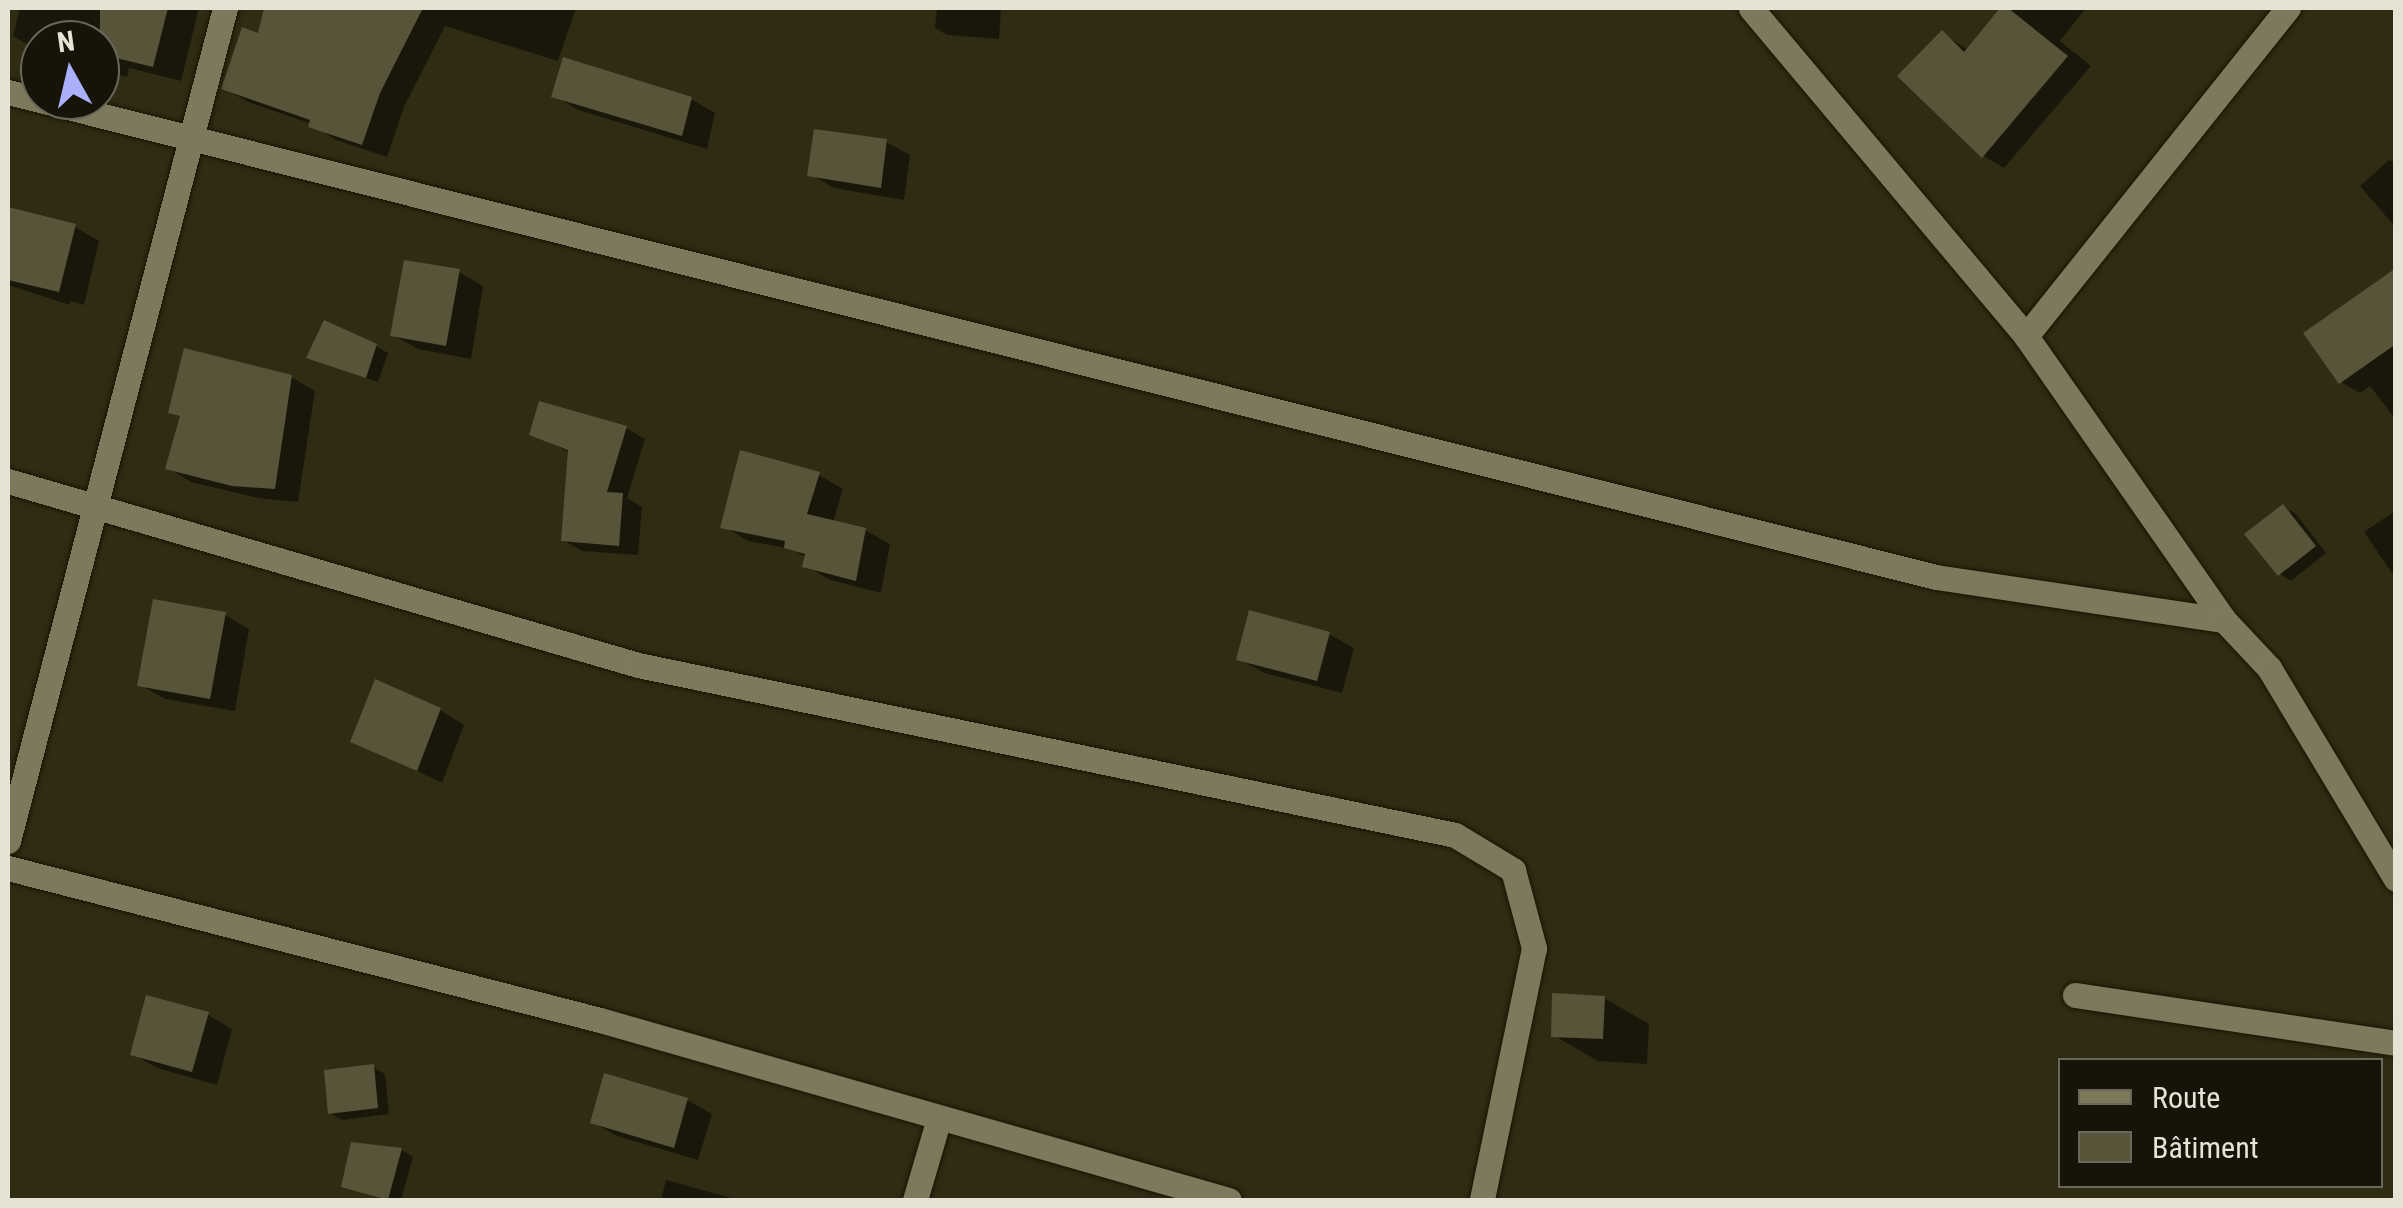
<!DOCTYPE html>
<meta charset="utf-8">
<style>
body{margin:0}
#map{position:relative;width:2403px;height:1208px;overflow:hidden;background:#302c13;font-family:"Roboto Condensed",sans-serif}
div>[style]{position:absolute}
.shadow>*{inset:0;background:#0007}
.building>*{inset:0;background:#58543a}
.roads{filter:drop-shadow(0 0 2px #181400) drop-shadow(0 0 2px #181400)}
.street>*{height:25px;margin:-12.5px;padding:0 12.5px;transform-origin:12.5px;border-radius:12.5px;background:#7d795d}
span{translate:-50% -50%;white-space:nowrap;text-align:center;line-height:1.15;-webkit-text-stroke:8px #161409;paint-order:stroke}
.frame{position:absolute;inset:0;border:10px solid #e5e3d4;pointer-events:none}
.legend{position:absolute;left:2058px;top:1058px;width:325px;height:130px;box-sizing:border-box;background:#161409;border:2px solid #69675a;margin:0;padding:12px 18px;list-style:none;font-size:30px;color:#e5e3d4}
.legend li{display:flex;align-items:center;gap:20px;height:50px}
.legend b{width:50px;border:2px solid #69675a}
.north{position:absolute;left:20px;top:20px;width:100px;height:100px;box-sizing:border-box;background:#161409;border:2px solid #69675a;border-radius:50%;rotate:352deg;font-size:28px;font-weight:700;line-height:40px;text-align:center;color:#e5e3d4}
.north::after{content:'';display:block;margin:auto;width:35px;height:45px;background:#aab0fb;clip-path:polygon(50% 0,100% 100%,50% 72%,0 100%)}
</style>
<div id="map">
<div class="shadow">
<i style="clip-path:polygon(20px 8px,199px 8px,181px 81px,129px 68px,127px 77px,100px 69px,100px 40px,40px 40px,40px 52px,13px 36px)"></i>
<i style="clip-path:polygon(267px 8px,576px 8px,558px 61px,445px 26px,404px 107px,387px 157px,336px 140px,312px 124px,248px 102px,224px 88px,259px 36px)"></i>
<i style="clip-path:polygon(937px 8px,1001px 8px,999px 39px,947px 35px,935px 28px)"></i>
<i style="clip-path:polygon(2003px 8px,2086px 8px,2060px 41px,2091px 66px,2004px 168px,1983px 156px,1942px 33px,1968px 50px)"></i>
<i style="clip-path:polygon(554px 95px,691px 99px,715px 113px,707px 149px,578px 110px)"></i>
<i style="clip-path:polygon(886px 142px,910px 155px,904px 200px,834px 188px,810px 174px)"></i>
<i style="clip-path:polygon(2389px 160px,2396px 163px,2396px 228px,2360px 186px)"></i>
<i style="clip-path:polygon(8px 210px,75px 227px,99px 241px,84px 305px,70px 301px,70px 305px,8px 285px)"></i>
<i style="clip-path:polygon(459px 272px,483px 286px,471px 359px,418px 349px,393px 335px)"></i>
<i style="clip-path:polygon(2396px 325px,2396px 420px,2370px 386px,2360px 393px,2341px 382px)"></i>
<i style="clip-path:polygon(376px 346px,388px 353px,378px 382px,309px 357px)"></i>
<i style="clip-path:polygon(291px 377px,315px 391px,298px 502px,258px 498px,191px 482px,168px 468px,182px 418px,171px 412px)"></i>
<i style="clip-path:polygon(626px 428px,645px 439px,627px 498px,642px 507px,638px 555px,582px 551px,563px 540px,571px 453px,532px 434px)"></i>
<i style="clip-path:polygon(819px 475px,843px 489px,833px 522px,865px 530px,890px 544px,881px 593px,830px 580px,805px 565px,807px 558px,791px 549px,748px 541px,723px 526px)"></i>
<i style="clip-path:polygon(2283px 507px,2295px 513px,2326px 553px,2291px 581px,2280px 574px)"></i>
<i style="clip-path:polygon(2392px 513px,2396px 515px,2396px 579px,2364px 532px)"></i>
<i style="clip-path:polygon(225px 615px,249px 629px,235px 711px,165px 699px,140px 685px)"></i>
<i style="clip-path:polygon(1329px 634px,1354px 648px,1342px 693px,1264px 673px,1239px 659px)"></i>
<i style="clip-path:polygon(440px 710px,464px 725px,442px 783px,353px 740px)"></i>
<i style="clip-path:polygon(1604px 998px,1649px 1024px,1647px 1064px,1598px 1061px,1553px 1035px)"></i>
<i style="clip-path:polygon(208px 1015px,232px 1029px,217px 1085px,157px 1068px,133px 1054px)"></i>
<i style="clip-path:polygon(373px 1067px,385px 1074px,389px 1114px,342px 1120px,330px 1113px)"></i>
<i style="clip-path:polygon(687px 1100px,712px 1114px,698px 1160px,617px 1136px,593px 1122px)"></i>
<i style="clip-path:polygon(353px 1145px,402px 1150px,413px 1157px,401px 1200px,385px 1200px,344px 1185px)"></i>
<i style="clip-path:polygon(666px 1180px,739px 1200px,661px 1200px)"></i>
</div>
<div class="building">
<i style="clip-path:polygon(100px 8px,168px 8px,153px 67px,100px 54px)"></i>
<i style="clip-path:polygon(264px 8px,423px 8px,380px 93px,362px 145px,308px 127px,310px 120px,221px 89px,242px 27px,258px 33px)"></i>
<i style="clip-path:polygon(2000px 8px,2008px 8px,2068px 56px,1982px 158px,1897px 76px,1942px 30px,1964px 52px)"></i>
<i style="clip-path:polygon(563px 57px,692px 97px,682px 136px,551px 97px)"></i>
<i style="clip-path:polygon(814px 129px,887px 139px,881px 188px,807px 176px)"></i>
<i style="clip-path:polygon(8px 207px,76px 224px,59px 292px,8px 280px)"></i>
<i style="clip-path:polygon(404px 260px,460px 269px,446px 346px,390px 336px)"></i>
<i style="clip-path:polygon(2396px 268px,2396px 344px,2339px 384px,2303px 333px)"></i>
<i style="clip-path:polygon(324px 320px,377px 344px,366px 378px,306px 358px)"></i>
<i style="clip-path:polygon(184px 348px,292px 375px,275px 489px,232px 486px,165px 469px,180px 416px,168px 413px)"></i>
<i style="clip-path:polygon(539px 401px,627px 426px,607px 492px,623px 493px,619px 546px,561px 541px,568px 450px,529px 435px)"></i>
<i style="clip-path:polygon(740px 450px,820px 472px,807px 514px,866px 528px,856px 581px,802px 567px,805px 554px,784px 548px,785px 541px,720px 528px)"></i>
<i style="clip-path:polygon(2283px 504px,2316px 546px,2278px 576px,2244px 534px)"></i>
<i style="clip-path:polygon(153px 599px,226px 612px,210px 699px,137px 686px)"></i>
<i style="clip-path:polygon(1249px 610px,1330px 632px,1317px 681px,1236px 660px)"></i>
<i style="clip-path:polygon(375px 679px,441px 708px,417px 771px,350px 742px)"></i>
<i style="clip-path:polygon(1552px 993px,1605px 996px,1603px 1039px,1551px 1037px)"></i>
<i style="clip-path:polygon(146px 995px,209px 1012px,192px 1072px,130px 1055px)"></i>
<i style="clip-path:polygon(374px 1064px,378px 1108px,328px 1114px,324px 1070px)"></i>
<i style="clip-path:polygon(604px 1073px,688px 1098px,674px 1148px,590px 1123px)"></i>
<i style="clip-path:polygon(351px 1142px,402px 1148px,388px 1200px,341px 1187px)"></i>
</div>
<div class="roads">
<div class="street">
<i style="left:8px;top:92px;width:1988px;rotate:14.12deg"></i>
<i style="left:1936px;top:577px;width:291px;rotate:8.5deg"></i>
<i style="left:2224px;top:620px;width:346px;rotate:-124.9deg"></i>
<i style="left:2026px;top:336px;width:428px;rotate:-130deg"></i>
<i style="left:2026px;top:336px;width:420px;rotate:-51.4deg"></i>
<i style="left:8px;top:481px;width:656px;rotate:16.28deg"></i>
<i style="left:638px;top:665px;width:834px;rotate:11.75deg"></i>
<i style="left:1455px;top:835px;width:68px;rotate:31.1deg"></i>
<i style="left:1513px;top:870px;width:81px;rotate:74.9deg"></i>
<i style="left:1534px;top:948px;width:257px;rotate:101.7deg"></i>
<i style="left:2224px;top:620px;width:66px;rotate:46.8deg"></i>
<i style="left:2269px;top:668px;width:246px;rotate:59deg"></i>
<i style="left:8px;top:841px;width:861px;rotate:-75.4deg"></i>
<i style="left:8px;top:868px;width:611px;rotate:14.4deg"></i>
<i style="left:600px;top:1020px;width:654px;rotate:15.97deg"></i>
<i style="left:2075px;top:995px;width:325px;rotate:8.5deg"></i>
<i style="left:915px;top:1200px;width:85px;rotate:-73.7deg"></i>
</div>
</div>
<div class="frame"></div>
<ul class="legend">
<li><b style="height:12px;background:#7d795d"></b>Route</li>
<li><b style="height:28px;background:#58543a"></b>Bâtiment</li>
</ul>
<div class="north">N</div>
</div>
